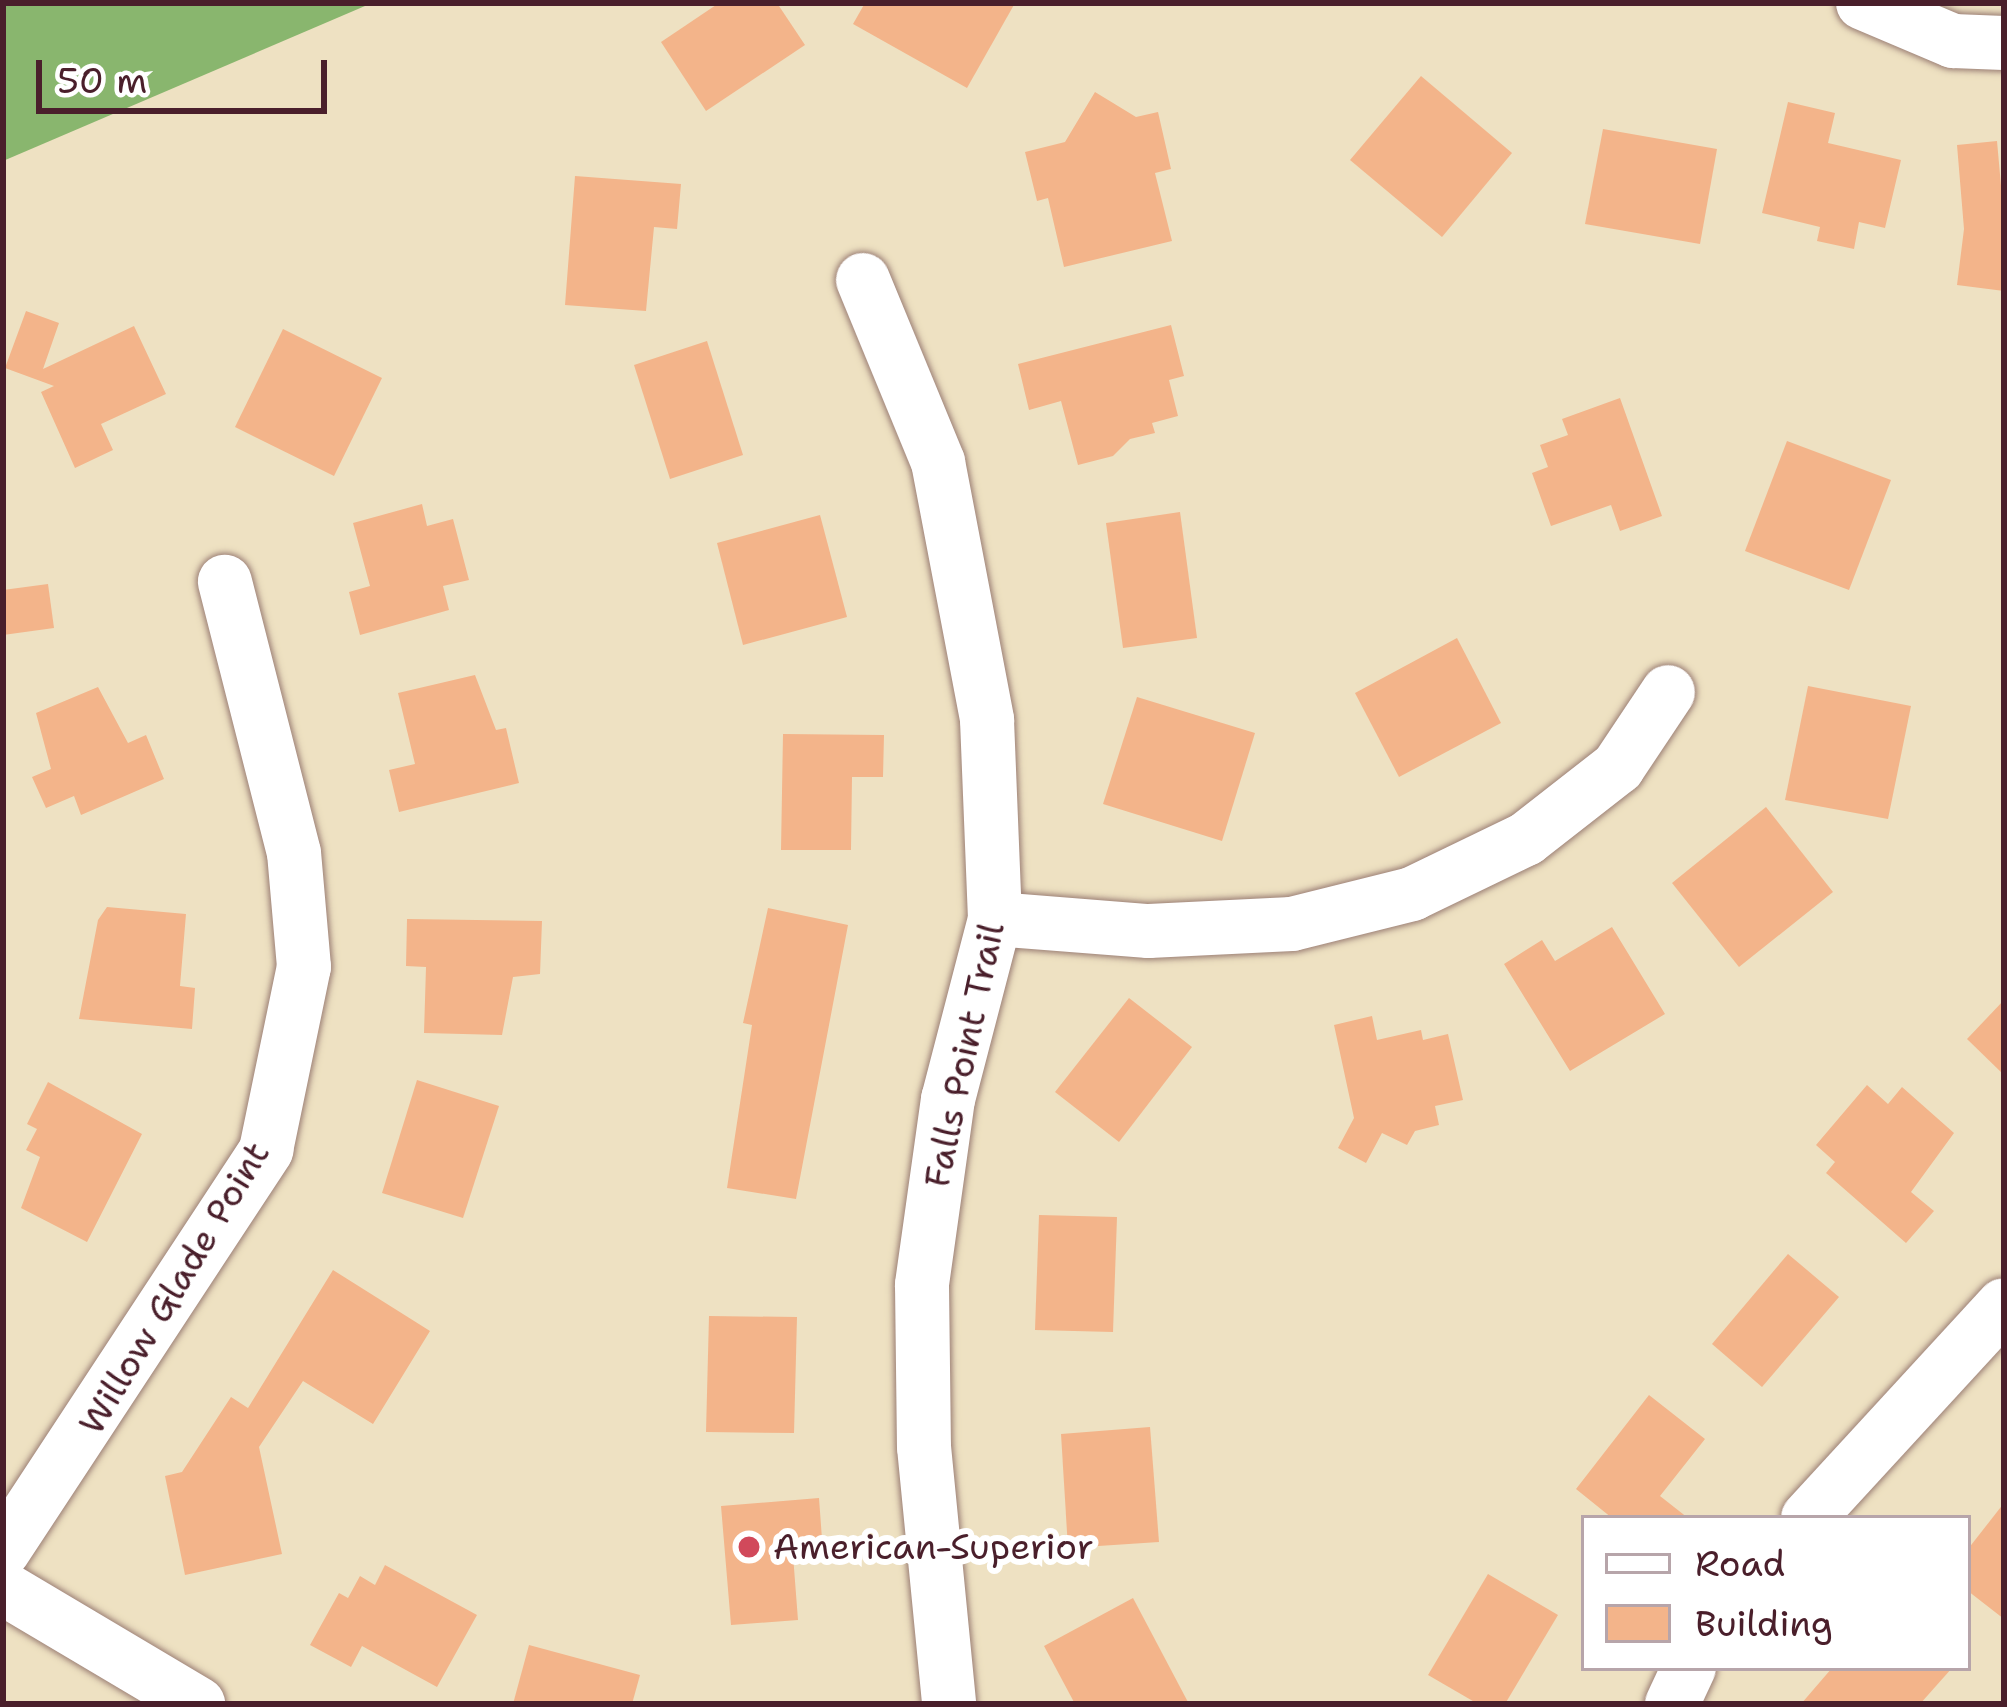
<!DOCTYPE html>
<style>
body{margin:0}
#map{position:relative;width:2007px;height:1707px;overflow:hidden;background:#eee1c2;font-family:"Shantell Sans",sans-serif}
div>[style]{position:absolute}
.forest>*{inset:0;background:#89b66e}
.building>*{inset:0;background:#f3b48a}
.roads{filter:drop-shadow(0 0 3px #9c8076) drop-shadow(0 0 3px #9c8076)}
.minor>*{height:54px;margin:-27px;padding:0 27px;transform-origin:27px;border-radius:27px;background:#fff}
.dots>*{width:33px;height:33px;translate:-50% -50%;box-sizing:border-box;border:6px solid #fff;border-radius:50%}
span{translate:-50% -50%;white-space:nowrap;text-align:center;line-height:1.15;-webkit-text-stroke:12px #fff;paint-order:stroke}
.street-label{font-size:36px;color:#4a1f2b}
.poi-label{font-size:36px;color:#4a1f2b}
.left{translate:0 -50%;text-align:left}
.frame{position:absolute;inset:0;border:6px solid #4a1f2b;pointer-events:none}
.legend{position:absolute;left:1581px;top:1515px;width:390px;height:156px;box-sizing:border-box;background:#fff;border:3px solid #b7a5aa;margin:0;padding:15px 21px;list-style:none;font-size:36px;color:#4a1f2b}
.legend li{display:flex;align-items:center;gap:24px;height:60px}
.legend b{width:60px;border:3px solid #b7a5aa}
.scale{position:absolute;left:36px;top:60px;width:291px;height:54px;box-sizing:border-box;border:6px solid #4a1f2b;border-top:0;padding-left:15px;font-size:36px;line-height:42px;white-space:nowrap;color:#4a1f2b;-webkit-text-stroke:9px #fff;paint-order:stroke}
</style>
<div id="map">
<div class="forest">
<i style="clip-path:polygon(3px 3px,372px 3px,3px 161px)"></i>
</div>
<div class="building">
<i style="clip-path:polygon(719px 3px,777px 3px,805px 45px,706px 111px,661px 42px)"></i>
<i style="clip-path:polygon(865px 3px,1015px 3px,967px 88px,853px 24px)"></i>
<i style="clip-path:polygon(1421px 76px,1512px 153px,1442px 237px,1350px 160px)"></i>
<i style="clip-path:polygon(1095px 92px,1136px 117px,1158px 112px,1171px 169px,1155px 173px,1172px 241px,1064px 267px,1048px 198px,1037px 201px,1025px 152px,1065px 142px)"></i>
<i style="clip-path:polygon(1788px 102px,1835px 113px,1828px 143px,1901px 160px,1885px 228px,1859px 222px,1854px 249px,1817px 241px,1820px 227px,1762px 213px)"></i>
<i style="clip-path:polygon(1603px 129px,1717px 149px,1700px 244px,1585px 224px)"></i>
<i style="clip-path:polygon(1997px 141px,2004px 219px,2004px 291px,1957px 285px,1964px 229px,1957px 145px)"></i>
<i style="clip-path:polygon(575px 176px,681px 184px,677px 229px,654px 227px,646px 311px,565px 305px)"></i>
<i style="clip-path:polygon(26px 311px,59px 323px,43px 369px,134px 326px,166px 394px,101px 424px,113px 450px,75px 468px,41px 392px,54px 386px,5px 368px)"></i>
<i style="clip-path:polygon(1171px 325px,1184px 376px,1169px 380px,1178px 416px,1152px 423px,1155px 433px,1130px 439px,1113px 456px,1078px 465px,1061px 401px,1029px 410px,1018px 364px)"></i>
<i style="clip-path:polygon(283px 329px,382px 378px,334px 476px,235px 427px)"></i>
<i style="clip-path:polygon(707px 341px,743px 455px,670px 479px,634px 365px)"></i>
<i style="clip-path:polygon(1620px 398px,1662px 516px,1620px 531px,1611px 505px,1551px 526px,1532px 473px,1548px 467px,1540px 445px,1568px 435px,1562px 419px)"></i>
<i style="clip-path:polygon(1787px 441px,1891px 480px,1849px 590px,1745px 551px)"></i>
<i style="clip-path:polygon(422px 504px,427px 526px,453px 519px,469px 580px,443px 586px,449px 610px,360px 635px,349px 592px,370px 586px,353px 523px)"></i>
<i style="clip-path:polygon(1180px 512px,1197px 638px,1123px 648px,1106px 523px)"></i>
<i style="clip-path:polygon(820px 515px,847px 617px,743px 645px,717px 543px)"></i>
<i style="clip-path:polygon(48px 584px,54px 628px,3px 635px,3px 590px)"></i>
<i style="clip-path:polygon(1457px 638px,1501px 723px,1399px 777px,1355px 693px)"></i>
<i style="clip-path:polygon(475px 675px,496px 730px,506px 728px,519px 783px,399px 812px,389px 770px,415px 764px,398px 693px)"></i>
<i style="clip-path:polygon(1808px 686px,1911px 706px,1888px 819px,1785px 800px)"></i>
<i style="clip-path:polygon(98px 687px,128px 743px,146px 735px,164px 779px,81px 815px,74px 796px,46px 808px,32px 777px,51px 769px,36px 713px)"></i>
<i style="clip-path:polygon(1137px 697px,1255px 733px,1222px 841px,1103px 804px)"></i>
<i style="clip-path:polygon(783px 734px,884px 735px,883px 777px,852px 777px,851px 850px,781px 850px)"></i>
<i style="clip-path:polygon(1766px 807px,1833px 892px,1739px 967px,1672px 883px)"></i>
<i style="clip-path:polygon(107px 907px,186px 914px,180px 986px,195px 988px,192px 1029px,79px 1019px,98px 920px)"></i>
<i style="clip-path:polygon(768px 908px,848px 925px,796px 1199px,727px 1188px,752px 1025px,743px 1023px)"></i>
<i style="clip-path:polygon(407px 919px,542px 921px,540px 974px,513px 977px,502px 1035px,424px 1033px,426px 967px,406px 966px)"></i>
<i style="clip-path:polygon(1612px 927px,1665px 1014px,1570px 1071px,1504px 964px,1542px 940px,1555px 961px)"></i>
<i style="clip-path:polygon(1129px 998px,1192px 1047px,1119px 1142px,1055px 1092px)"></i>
<i style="clip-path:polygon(2004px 1000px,2004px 1075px,1967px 1039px)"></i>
<i style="clip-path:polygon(1372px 1016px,1377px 1040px,1421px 1030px,1423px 1040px,1448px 1034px,1463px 1100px,1435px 1106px,1439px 1125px,1415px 1131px,1407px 1145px,1382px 1133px,1366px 1163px,1338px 1148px,1354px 1118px,1334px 1025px)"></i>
<i style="clip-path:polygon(417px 1080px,499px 1106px,463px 1218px,382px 1193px)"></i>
<i style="clip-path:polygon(48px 1082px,142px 1134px,87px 1242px,21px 1208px,40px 1157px,26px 1150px,37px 1129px,27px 1124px)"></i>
<i style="clip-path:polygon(1867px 1085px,1888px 1104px,1902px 1087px,1954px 1133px,1911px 1192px,1934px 1211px,1906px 1243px,1826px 1173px,1835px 1162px,1816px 1145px)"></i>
<i style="clip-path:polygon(1039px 1215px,1117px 1217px,1113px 1332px,1035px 1330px)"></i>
<i style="clip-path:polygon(1788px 1254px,1839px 1297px,1762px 1387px,1712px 1344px)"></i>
<i style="clip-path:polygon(333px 1270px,430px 1331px,373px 1424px,303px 1381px,259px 1447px,282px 1554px,185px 1575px,165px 1476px,182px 1472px,231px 1397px,248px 1408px)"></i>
<i style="clip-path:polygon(709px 1316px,797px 1317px,794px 1433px,706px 1432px)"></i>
<i style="clip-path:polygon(1649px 1395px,1705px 1439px,1660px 1496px,1688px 1518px,1612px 1518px,1576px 1489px)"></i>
<i style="clip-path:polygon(1150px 1427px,1159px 1542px,1068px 1548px,1061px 1434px)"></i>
<i style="clip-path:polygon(819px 1498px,822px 1539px,792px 1542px,798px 1620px,731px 1625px,721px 1506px)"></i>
<i style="clip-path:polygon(2004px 1503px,2004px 1619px,1968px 1591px,1968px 1549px)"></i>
<i style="clip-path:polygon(385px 1565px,477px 1615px,437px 1687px,362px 1646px,351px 1667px,310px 1645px,339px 1593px,348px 1598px,360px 1576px,375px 1585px)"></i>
<i style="clip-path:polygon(1488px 1574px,1558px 1615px,1505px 1704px,1478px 1704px,1428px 1675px)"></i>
<i style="clip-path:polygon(1133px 1598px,1189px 1704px,1075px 1704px,1044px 1646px)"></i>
<i style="clip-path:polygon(529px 1645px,640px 1675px,632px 1704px,513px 1704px)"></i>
<i style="clip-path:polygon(1832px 1668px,1952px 1668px,1920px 1704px,1801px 1704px)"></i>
</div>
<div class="roads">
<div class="minor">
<i style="left:1863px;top:3px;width:98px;rotate:22.9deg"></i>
<i style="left:1953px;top:41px;width:51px;rotate:2.2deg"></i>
<i style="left:863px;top:280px;width:197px;rotate:67.6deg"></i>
<i style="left:938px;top:462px;width:263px;rotate:79.2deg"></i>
<i style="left:987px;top:720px;width:199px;rotate:87.7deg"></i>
<i style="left:995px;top:919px;width:186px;rotate:104.6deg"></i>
<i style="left:948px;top:1099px;width:188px;rotate:98deg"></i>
<i style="left:922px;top:1285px;width:162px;rotate:89.3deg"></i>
<i style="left:924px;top:1447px;width:258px;rotate:84.4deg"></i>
<i style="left:995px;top:919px;width:154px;rotate:4.5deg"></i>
<i style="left:1149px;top:931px;width:143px;rotate:-2.8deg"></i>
<i style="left:1292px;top:924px;width:124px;rotate:-14deg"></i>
<i style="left:1412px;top:894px;width:127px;rotate:-25.8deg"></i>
<i style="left:1526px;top:839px;width:117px;rotate:-38deg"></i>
<i style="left:1618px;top:767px;width:90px;rotate:-56.3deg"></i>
<i style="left:1808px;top:1518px;width:289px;rotate:-47.4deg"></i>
<i style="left:3px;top:1551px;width:480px;rotate:-56.7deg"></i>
<i style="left:266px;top:1150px;width:187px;rotate:-78.3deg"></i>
<i style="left:304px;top:967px;width:114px;rotate:-95deg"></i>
<i style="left:294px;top:853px;width:280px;rotate:-104.3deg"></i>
<i style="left:3px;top:1588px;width:227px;rotate:30.7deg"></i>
<i style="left:1672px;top:1704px;width:40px;rotate:-65deg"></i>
</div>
</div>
<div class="dots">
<i style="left:749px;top:1547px;background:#d1495b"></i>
</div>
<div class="street-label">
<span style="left:964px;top:1055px;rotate:-78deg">Falls Point Trail</span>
<span style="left:174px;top:1288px;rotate:-59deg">Willow Glade Point</span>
</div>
<div class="poi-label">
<span class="left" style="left:773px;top:1547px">American-Superior</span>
</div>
<div class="frame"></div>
<ul class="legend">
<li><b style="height:15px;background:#fff"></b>Road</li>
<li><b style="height:33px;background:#f3b48a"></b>Building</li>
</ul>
<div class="scale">50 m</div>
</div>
